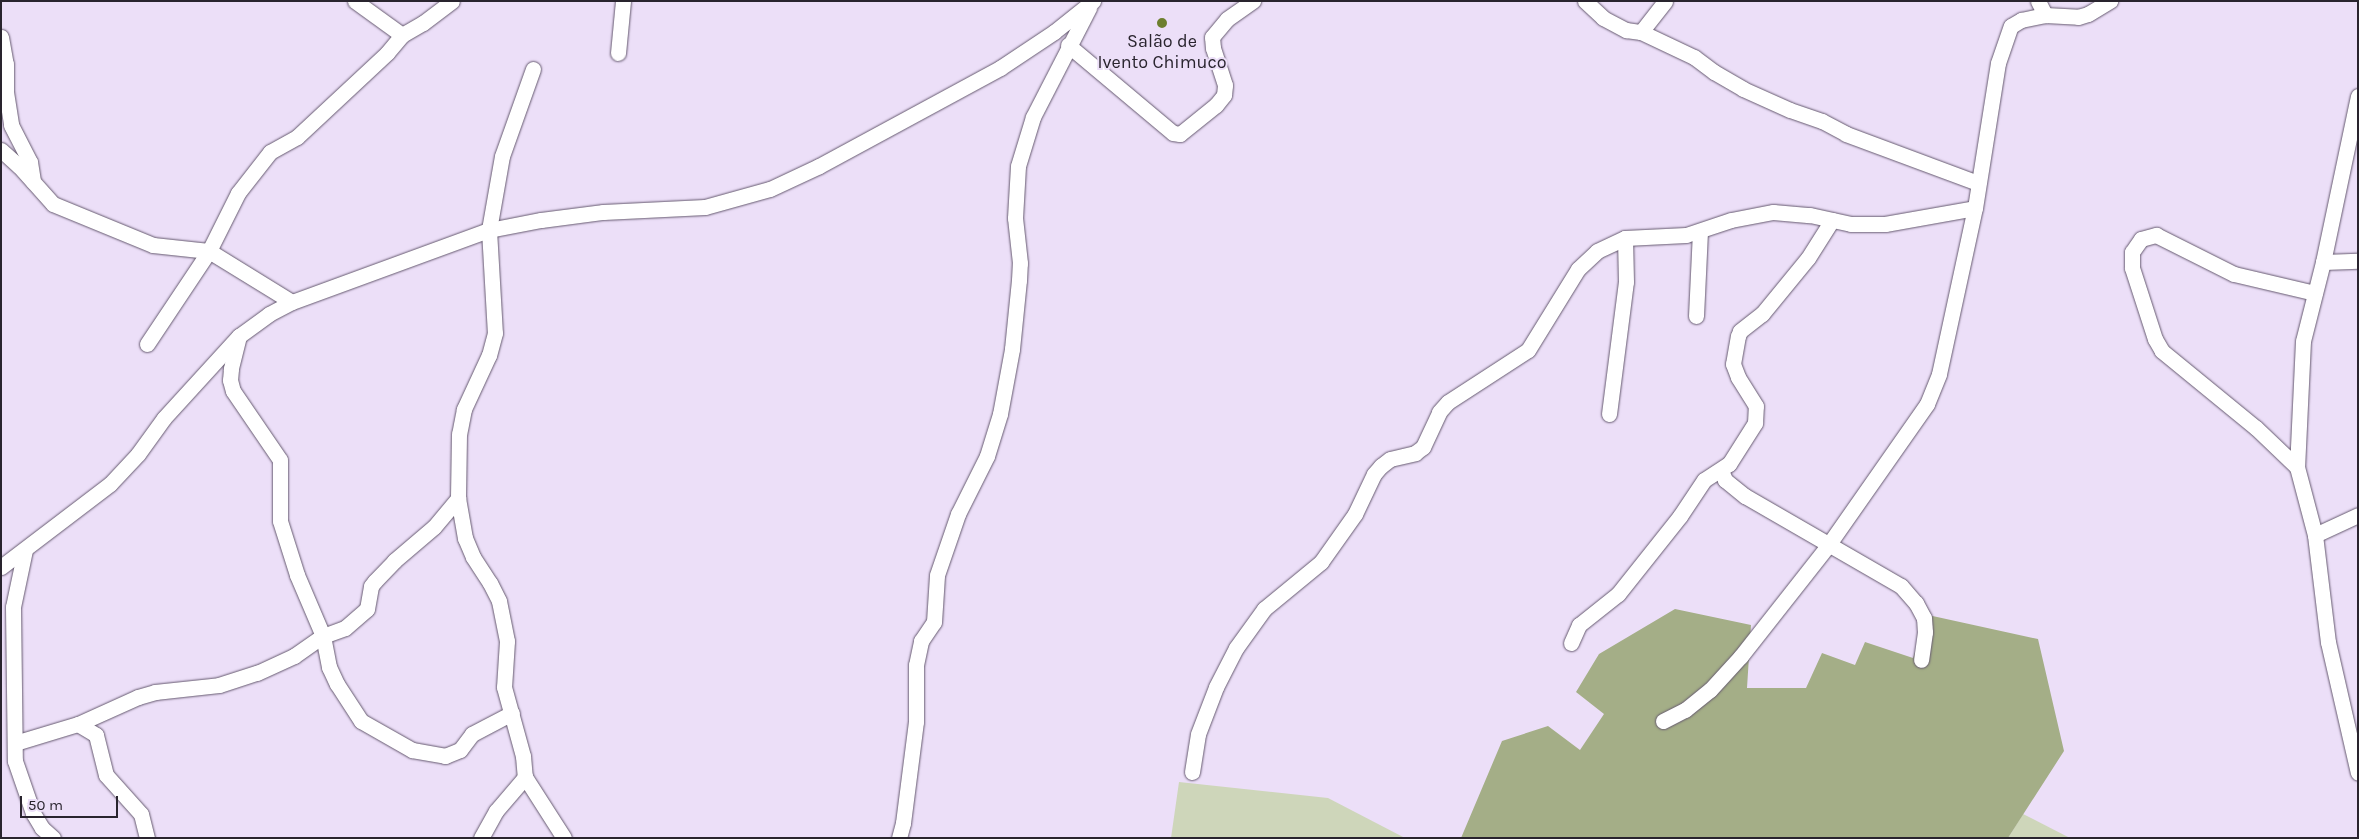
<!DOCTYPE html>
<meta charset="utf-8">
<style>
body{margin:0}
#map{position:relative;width:2359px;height:839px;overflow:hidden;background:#ecdff8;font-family:Karla,sans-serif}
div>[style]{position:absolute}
.green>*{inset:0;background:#ced6ba}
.forest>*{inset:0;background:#a4ae87}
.roads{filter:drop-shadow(0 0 1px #65596f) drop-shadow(0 0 1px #65596f)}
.minor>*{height:15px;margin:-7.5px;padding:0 7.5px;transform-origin:7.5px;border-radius:7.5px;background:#fff}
.dots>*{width:14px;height:14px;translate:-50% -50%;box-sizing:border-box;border:2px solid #ecdff8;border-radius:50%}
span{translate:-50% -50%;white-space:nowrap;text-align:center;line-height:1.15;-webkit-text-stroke:4px #ecdff8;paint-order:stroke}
.poi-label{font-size:18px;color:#29242e}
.frame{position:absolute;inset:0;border:2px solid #29242e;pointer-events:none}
.scale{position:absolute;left:20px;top:796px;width:98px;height:22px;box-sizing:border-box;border:2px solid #29242e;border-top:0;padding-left:6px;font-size:15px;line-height:18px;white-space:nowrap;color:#29242e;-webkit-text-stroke:4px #ecdff8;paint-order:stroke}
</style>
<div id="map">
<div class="green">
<i style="clip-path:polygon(1179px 782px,1328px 798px,1405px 838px,1171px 838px)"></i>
<i style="clip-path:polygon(2023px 814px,2070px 838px,2008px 838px)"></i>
</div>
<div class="forest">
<i style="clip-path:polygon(1675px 609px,1751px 625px,1747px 688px,1806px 688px,1822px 653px,1855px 665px,1865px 642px,1913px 658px,1928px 615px,2038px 639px,2064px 751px,2008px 838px,1461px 838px,1502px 741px,1548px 726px,1580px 750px,1604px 714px,1576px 692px,1599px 654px)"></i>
</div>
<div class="roads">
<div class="minor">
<i style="left:355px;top:1px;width:58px;rotate:35.9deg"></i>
<i style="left:1585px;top:1px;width:25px;rotate:43deg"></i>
<i style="left:1603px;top:18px;width:26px;rotate:28deg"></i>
<i style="left:1626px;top:30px;width:15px;rotate:8deg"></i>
<i style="left:1641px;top:32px;width:59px;rotate:25.3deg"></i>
<i style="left:1694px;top:57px;width:25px;rotate:37deg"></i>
<i style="left:1714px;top:72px;width:34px;rotate:30deg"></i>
<i style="left:1743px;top:89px;width:51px;rotate:24.1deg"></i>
<i style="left:1790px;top:110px;width:34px;rotate:19deg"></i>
<i style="left:1822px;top:121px;width:27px;rotate:28deg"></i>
<i style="left:1846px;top:134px;width:141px;rotate:20.4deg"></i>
<i style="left:2038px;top:1px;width:16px;rotate:63deg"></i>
<i style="left:1641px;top:32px;width:39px;rotate:-52deg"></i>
<i style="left:1px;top:37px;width:27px;rotate:80deg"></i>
<i style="left:6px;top:64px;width:28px;rotate:90deg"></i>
<i style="left:6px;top:92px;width:33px;rotate:81deg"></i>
<i style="left:11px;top:125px;width:42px;rotate:62.8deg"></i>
<i style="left:30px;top:162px;width:20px;rotate:81deg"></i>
<i style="left:1068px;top:45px;width:137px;rotate:40deg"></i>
<i style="left:1173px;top:133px;width:7px;rotate:8deg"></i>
<i style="left:1180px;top:134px;width:46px;rotate:-38.9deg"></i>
<i style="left:1216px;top:105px;width:13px;rotate:-51deg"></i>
<i style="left:1224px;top:95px;width:10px;rotate:-84deg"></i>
<i style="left:1225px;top:85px;width:39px;rotate:-108deg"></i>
<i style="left:1213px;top:48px;width:11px;rotate:-95deg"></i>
<i style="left:1212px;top:37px;width:23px;rotate:-50deg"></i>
<i style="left:1227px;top:19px;width:32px;rotate:-35deg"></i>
<i style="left:618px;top:53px;width:52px;rotate:-84.5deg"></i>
<i style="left:533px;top:69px;width:92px;rotate:109.6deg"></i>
<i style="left:502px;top:156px;width:75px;rotate:100deg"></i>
<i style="left:489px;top:230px;width:103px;rotate:86.7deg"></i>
<i style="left:495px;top:333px;width:23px;rotate:105deg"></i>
<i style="left:489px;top:355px;width:60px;rotate:114.8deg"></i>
<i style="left:464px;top:409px;width:25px;rotate:101deg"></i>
<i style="left:459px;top:434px;width:64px;rotate:90.9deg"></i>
<i style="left:458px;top:498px;width:41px;rotate:80.1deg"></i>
<i style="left:465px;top:538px;width:21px;rotate:67deg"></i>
<i style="left:473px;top:557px;width:31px;rotate:57deg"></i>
<i style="left:490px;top:583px;width:20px;rotate:63deg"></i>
<i style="left:499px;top:601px;width:41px;rotate:78.7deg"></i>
<i style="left:507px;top:641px;width:46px;rotate:93.7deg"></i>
<i style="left:504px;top:687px;width:72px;rotate:74.6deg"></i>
<i style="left:523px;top:756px;width:21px;rotate:85deg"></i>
<i style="left:525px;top:777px;width:72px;rotate:57.4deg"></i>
<i style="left:2358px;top:96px;width:170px;rotate:101.9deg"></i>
<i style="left:2323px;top:262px;width:81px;rotate:104.2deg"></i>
<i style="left:2303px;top:341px;width:126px;rotate:92.7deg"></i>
<i style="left:2297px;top:467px;width:70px;rotate:75.2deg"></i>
<i style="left:2315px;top:535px;width:108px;rotate:83.1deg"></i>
<i style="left:2328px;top:642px;width:134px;rotate:77.1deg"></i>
<i style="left:1px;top:150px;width:24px;rotate:42deg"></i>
<i style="left:19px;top:166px;width:51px;rotate:48.2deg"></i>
<i style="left:53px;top:204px;width:108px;rotate:22.3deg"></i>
<i style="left:153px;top:245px;width:56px;rotate:6.1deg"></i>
<i style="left:209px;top:251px;width:97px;rotate:31.6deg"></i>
<i style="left:292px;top:302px;width:210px;rotate:-20.1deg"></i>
<i style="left:489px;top:230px;width:53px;rotate:-10.9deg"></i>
<i style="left:541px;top:220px;width:63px;rotate:-7.4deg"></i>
<i style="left:603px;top:212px;width:102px;rotate:-2.8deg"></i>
<i style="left:705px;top:207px;width:67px;rotate:-15.5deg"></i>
<i style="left:770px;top:189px;width:54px;rotate:-25.1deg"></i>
<i style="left:819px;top:166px;width:206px;rotate:-28.4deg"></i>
<i style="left:1000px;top:68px;width:65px;rotate:-33.7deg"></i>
<i style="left:1054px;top:32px;width:50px;rotate:-38.5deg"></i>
<i style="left:2323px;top:262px;width:35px;rotate:-2deg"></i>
<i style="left:1696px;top:316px;width:85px;rotate:-87.3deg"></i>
<i style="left:239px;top:336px;width:34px;rotate:104deg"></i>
<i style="left:231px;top:369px;width:11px;rotate:95deg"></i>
<i style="left:230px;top:380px;width:11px;rotate:75deg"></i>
<i style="left:233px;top:391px;width:83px;rotate:55.7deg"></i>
<i style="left:280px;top:460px;width:61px;rotate:90deg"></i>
<i style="left:280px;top:521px;width:57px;rotate:72.5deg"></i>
<i style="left:297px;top:575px;width:66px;rotate:66.9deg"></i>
<i style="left:323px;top:636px;width:32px;rotate:79deg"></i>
<i style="left:329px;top:667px;width:19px;rotate:65deg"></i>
<i style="left:337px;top:684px;width:44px;rotate:57deg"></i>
<i style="left:361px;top:721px;width:59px;rotate:29.6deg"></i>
<i style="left:412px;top:750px;width:34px;rotate:10deg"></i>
<i style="left:445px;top:756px;width:16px;rotate:-22deg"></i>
<i style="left:460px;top:750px;width:20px;rotate:-53deg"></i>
<i style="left:472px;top:734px;width:45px;rotate:-27.7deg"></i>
<i style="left:147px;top:344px;width:112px;rotate:-56.3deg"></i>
<i style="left:209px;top:251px;width:65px;rotate:-63.4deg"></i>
<i style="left:238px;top:193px;width:52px;rotate:-52deg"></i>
<i style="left:270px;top:152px;width:31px;rotate:-29deg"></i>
<i style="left:297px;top:137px;width:123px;rotate:-43deg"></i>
<i style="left:387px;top:53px;width:23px;rotate:-50deg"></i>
<i style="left:402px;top:35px;width:24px;rotate:-30deg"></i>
<i style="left:423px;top:23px;width:36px;rotate:-37deg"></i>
<i style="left:1609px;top:414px;width:133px;rotate:-82.7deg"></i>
<i style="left:1626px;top:282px;width:44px;rotate:-91.3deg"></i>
<i style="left:2297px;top:467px;width:57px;rotate:-136.4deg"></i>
<i style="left:2256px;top:428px;width:122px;rotate:-140.7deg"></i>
<i style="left:2162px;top:351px;width:14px;rotate:-120deg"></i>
<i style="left:2155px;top:339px;width:75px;rotate:-107.9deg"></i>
<i style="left:2132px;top:268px;width:16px;rotate:-90deg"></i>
<i style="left:2132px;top:252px;width:16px;rotate:-55deg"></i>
<i style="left:2141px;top:239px;width:16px;rotate:-15deg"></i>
<i style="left:2156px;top:235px;width:87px;rotate:26.6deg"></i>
<i style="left:2234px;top:274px;width:83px;rotate:13.2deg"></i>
<i style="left:1721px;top:470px;width:11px;rotate:68deg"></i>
<i style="left:1725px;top:480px;width:26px;rotate:39deg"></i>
<i style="left:1745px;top:496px;width:180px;rotate:30deg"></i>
<i style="left:1901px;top:586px;width:23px;rotate:49deg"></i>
<i style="left:1916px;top:603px;width:17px;rotate:62deg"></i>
<i style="left:1924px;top:618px;width:14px;rotate:86deg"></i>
<i style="left:1925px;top:632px;width:28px;rotate:98deg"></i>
<i style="left:2315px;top:535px;width:47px;rotate:-24.9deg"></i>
<i style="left:25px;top:550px;width:58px;rotate:101.9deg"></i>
<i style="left:13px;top:607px;width:154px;rotate:89.3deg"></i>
<i style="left:15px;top:761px;width:55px;rotate:70.9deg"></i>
<i style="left:33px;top:813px;width:17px;rotate:59deg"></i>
<i style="left:42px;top:828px;width:15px;rotate:42deg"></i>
<i style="left:1px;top:567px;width:137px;rotate:-37.3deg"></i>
<i style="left:110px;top:484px;width:41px;rotate:-47deg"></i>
<i style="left:138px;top:454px;width:44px;rotate:-54.2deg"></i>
<i style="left:164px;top:418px;width:111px;rotate:-47.6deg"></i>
<i style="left:239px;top:336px;width:37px;rotate:-36deg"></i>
<i style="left:269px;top:314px;width:26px;rotate:-28deg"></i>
<i style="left:1571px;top:643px;width:20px;rotate:-66deg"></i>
<i style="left:1579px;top:625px;width:50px;rotate:-38.5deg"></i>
<i style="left:1618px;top:594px;width:100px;rotate:-51.5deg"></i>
<i style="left:1680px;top:516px;width:43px;rotate:-56.3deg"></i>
<i style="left:1704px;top:480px;width:30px;rotate:-33deg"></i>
<i style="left:1729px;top:464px;width:49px;rotate:-57.6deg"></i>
<i style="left:1755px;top:423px;width:17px;rotate:-87deg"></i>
<i style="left:1756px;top:406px;width:34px;rotate:-122deg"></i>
<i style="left:1738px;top:377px;width:14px;rotate:-111deg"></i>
<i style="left:1733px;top:364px;width:28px;rotate:-80deg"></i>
<i style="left:1738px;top:336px;width:5px;rotate:-68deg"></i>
<i style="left:1740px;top:331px;width:28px;rotate:-38deg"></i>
<i style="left:1762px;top:314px;width:72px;rotate:-50.6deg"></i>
<i style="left:1808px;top:258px;width:45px;rotate:-57.7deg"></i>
<i style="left:1663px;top:721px;width:25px;rotate:-27deg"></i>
<i style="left:1685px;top:710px;width:32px;rotate:-39deg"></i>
<i style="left:1710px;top:690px;width:46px;rotate:-47.6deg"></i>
<i style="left:1741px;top:656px;width:142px;rotate:-51.8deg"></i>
<i style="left:1829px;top:544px;width:171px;rotate:-55deg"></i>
<i style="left:1927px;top:404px;width:32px;rotate:-68deg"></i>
<i style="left:1939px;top:374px;width:170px;rotate:-77.8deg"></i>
<i style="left:1975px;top:208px;width:147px;rotate:-81deg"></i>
<i style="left:1998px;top:63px;width:39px;rotate:-71deg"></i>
<i style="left:2011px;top:26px;width:12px;rotate:-31deg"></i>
<i style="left:2021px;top:20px;width:25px;rotate:-12deg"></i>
<i style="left:2045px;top:15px;width:33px;rotate:3deg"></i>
<i style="left:2078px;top:17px;width:10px;rotate:-17deg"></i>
<i style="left:2088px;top:14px;width:26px;rotate:-31deg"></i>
<i style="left:78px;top:724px;width:21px;rotate:31deg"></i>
<i style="left:96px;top:735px;width:41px;rotate:76deg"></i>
<i style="left:106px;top:775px;width:52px;rotate:48.1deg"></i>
<i style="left:141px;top:814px;width:25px;rotate:76deg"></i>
<i style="left:15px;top:743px;width:66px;rotate:-16.8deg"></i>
<i style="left:78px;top:724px;width:66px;rotate:-24.2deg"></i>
<i style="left:138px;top:697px;width:18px;rotate:-16deg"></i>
<i style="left:155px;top:692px;width:64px;rotate:-6.2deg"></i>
<i style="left:219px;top:685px;width:40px;rotate:-18deg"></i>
<i style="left:257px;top:673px;width:41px;rotate:-24.7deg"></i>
<i style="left:294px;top:656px;width:35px;rotate:-35deg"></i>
<i style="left:323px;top:636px;width:23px;rotate:-20deg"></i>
<i style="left:345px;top:628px;width:29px;rotate:-41deg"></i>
<i style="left:367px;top:609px;width:23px;rotate:-80deg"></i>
<i style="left:371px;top:586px;width:6px;rotate:-51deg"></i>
<i style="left:375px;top:581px;width:28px;rotate:-46deg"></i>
<i style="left:394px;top:561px;width:52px;rotate:-40.4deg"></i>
<i style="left:434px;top:527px;width:38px;rotate:-50deg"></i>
<i style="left:1192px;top:772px;width:38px;rotate:-81deg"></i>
<i style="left:1198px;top:734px;width:50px;rotate:-69deg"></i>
<i style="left:1216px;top:687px;width:44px;rotate:-62.9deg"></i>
<i style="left:1236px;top:648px;width:48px;rotate:-54.3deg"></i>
<i style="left:1264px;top:609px;width:74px;rotate:-39.5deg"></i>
<i style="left:1321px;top:562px;width:59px;rotate:-54.7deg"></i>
<i style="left:1355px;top:514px;width:44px;rotate:-64.6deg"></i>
<i style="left:1374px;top:474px;width:11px;rotate:-49deg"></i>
<i style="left:1381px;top:466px;width:11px;rotate:-38deg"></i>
<i style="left:1390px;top:459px;width:26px;rotate:-13deg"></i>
<i style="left:1415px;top:453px;width:10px;rotate:-37deg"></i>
<i style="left:1423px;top:447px;width:38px;rotate:-65deg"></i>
<i style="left:1439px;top:412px;width:13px;rotate:-48deg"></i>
<i style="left:1448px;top:402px;width:95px;rotate:-33deg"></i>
<i style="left:1528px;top:350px;width:95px;rotate:-58.3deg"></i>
<i style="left:1578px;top:269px;width:26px;rotate:-43deg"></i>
<i style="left:1597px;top:251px;width:31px;rotate:-25deg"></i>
<i style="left:1625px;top:238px;width:61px;rotate:-2.8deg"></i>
<i style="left:1686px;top:235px;width:47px;rotate:-18.4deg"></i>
<i style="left:1731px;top:220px;width:43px;rotate:-10.8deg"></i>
<i style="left:1773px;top:212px;width:37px;rotate:5deg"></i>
<i style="left:1810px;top:215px;width:42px;rotate:12.4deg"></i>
<i style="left:1851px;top:224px;width:34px"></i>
<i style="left:1885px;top:224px;width:91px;rotate:-10.1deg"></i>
<i style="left:481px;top:838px;width:31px;rotate:-61deg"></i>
<i style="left:496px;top:811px;width:45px;rotate:-49.5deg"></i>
<i style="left:899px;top:838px;width:16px;rotate:-75deg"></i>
<i style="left:903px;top:823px;width:102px;rotate:-82.7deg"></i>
<i style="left:916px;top:722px;width:57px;rotate:-90deg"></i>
<i style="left:916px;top:665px;width:25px;rotate:-78deg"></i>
<i style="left:921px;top:641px;width:23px;rotate:-56deg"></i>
<i style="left:934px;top:622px;width:47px;rotate:-86.3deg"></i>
<i style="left:937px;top:575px;width:65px;rotate:-71deg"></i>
<i style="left:958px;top:514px;width:65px;rotate:-63.4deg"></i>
<i style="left:987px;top:456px;width:44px;rotate:-72.8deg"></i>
<i style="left:1000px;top:414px;width:66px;rotate:-79.5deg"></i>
<i style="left:1012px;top:349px;width:69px;rotate:-84.2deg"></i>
<i style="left:1019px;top:280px;width:17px;rotate:-87deg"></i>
<i style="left:1020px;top:263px;width:45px;rotate:-96.3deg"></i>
<i style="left:1015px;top:218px;width:52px;rotate:-86.7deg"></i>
<i style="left:1018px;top:166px;width:51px;rotate:-73deg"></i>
<i style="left:1033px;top:117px;width:123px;rotate:-62.8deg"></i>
</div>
</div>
<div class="dots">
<i style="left:1162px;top:23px;background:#6d7f2e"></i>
</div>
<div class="poi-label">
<span style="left:1162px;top:52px">Salão de<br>Ivento Chimuco</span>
</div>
<div class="frame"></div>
<div class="scale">50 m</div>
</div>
